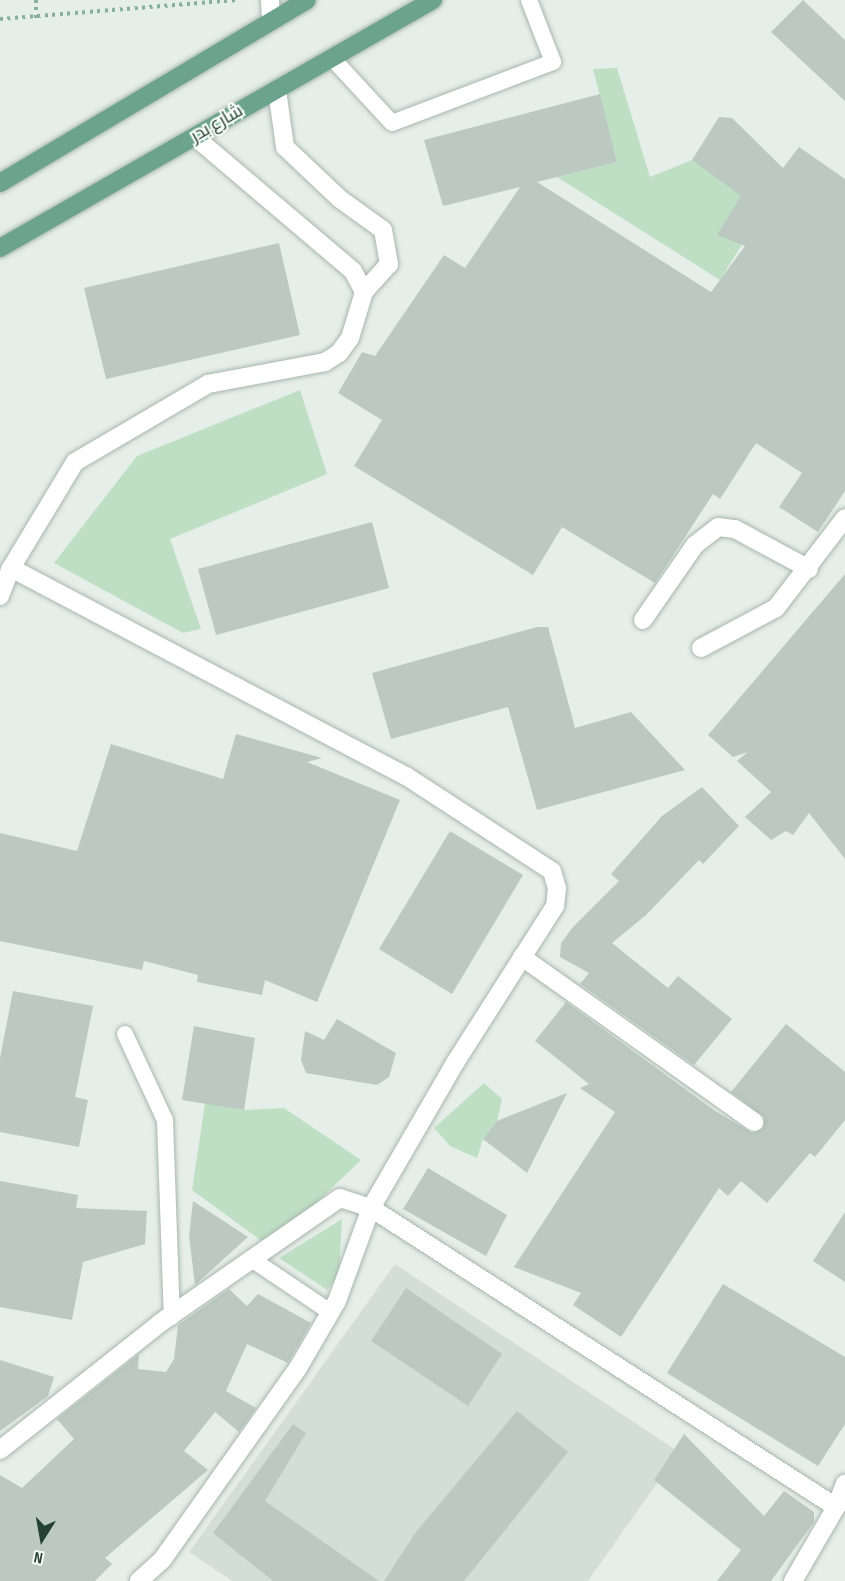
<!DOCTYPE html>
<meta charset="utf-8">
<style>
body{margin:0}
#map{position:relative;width:845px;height:1581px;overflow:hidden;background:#e6eee9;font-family:"Sofia Sans Condensed",Cairo,sans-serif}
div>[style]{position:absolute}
.built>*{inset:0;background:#d4ded8}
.green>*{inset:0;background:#bfdfc4}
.building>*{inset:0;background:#bbc9c2}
.path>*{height:4px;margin-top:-2px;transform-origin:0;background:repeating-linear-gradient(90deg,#87b19e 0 3px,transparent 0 7.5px)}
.roads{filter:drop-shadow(0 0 2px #a8b6af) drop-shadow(0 0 2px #a8b6af)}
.service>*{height:16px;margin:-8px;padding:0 8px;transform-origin:8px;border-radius:8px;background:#fff}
.minor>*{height:18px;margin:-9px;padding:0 9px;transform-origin:9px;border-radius:9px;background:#fff}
.primary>*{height:18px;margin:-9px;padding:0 9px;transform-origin:9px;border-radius:9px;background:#6ba38d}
span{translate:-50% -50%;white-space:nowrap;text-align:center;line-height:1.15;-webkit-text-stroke:4.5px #f6fbf8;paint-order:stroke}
.street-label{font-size:18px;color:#254035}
.north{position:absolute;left:12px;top:1509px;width:60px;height:60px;-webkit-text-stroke:4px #f6fbf8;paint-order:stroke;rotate:191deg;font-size:16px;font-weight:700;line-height:24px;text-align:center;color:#254035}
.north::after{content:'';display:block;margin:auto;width:21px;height:27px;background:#254035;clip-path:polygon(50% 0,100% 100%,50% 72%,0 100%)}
</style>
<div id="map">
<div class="built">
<i style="clip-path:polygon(395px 1264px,679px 1452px,588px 1581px,232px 1581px,189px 1552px)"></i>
</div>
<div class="green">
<i style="clip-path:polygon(617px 68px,650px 177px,692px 160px,764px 209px,720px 280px,557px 177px,617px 162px,593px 69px)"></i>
<i style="clip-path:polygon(300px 390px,327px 474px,170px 539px,201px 629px,183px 633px,54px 563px,137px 456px)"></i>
<i style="clip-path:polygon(484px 1083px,502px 1099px,497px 1121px,483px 1139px,477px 1158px,450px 1146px,434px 1128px)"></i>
<i style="clip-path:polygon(205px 1103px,244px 1110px,284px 1108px,361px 1160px,270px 1247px,192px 1190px)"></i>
<i style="clip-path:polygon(342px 1219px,339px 1275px,327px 1290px,279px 1258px)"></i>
</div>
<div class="building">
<i style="clip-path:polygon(803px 0,845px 40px,845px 101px,771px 32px)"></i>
<i style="clip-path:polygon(600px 94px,617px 162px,537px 182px,711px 292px,745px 246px,717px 235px,741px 196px,692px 160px,719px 117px,732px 118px,783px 168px,799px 147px,845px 179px,845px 491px,818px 532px,779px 507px,802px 473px,756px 443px,720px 499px,713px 494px,655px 583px,562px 527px,533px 575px,354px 466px,382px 420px,338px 393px,362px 352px,375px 356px,444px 255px,465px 268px,520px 187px,443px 206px,424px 140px)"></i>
<i style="clip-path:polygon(279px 243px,300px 335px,106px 379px,84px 288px)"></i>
<i style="clip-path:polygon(372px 522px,389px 588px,216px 635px,198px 569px)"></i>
<i style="clip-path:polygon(845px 574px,845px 859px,809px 813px,793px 835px,786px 831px,771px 840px,745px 817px,771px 792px,737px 761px,748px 752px,733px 757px,708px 735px)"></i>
<i style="clip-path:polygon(537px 627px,548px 627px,575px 728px,631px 712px,685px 770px,537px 810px,508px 707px,391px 739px,372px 673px)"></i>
<i style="clip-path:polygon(236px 734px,322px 758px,307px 762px,400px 800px,317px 1002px,265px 980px,262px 995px,197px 982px,198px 975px,144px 961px,142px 970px,0 941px,0 833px,77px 851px,111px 744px,223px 779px)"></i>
<i style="clip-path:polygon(702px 787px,739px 826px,703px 864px,699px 860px,646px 915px,612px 943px,668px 988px,678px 976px,732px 1019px,694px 1065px,580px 984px,589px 973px,560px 957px,561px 943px,573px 927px,619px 881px,611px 874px,662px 816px)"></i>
<i style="clip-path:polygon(450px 831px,523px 875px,452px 994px,379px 949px)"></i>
<i style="clip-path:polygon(13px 991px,93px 1006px,75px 1097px,88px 1100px,79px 1147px,0 1132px,0 1058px)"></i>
<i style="clip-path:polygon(566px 1002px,715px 1111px,752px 1133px,763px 1128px,764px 1117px,731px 1092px,786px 1024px,845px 1072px,845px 1120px,815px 1157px,810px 1153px,767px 1203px,741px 1181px,728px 1196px,719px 1188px,621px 1337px,573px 1305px,581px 1293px,514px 1267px,615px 1112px,580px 1088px,589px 1084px,535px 1041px)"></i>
<i style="clip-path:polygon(337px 1019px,396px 1053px,389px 1077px,377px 1085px,306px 1073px,301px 1060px,305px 1031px,324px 1040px)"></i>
<i style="clip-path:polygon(194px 1026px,255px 1038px,244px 1110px,182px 1100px)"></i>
<i style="clip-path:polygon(567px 1093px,527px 1173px,483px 1139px,497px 1121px)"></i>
<i style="clip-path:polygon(428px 1168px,507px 1215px,486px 1256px,403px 1209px)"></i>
<i style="clip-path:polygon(0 1181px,78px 1195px,76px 1208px,147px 1211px,145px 1244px,83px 1262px,72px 1320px,0 1307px)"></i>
<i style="clip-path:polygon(193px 1201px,248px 1237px,195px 1285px,189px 1236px)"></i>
<i style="clip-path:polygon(845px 1212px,845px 1282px,813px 1261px)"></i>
<i style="clip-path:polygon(723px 1284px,845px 1357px,845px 1424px,818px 1466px,667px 1373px)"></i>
<i style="clip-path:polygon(406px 1288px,502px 1354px,468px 1406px,371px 1341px)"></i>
<i style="clip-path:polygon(229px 1289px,247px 1306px,258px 1294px,311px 1323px,288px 1363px,247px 1344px,226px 1391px,256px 1408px,239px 1432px,215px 1412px,184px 1451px,208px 1470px,105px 1558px,112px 1564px,95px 1581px,0 1581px,0 1475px,22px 1488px,74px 1439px,57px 1419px,139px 1354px,138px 1369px,166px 1372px,174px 1359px,178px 1325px)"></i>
<i style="clip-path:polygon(0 1360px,54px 1377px,48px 1396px,0 1431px)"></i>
<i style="clip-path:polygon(517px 1411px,568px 1452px,464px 1581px,384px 1581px,416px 1532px)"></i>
<i style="clip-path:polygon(293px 1424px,306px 1433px,265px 1501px,379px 1581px,273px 1581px,213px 1533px)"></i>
<i style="clip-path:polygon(684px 1434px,764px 1516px,784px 1491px,814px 1512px,814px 1522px,771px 1581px,717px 1581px,741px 1550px,654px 1480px)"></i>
</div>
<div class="path">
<i style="left:36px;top:0;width:18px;rotate:90deg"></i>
<i style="left:0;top:19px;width:238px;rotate:-4.6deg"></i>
</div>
<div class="roads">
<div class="service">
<i style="left:332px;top:58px;width:88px;rotate:47.3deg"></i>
<i style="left:392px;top:123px;width:172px;rotate:-20.8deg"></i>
<i style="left:553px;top:62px;width:66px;rotate:-111.2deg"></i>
<i style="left:125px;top:1034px;width:95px;rotate:65.1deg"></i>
<i style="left:165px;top:1120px;width:197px;rotate:88deg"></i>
<i style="left:253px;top:1260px;width:93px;rotate:34deg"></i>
</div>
<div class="minor">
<i style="left:270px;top:0;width:20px;rotate:87deg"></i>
<i style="left:277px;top:90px;width:58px;rotate:82deg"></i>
<i style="left:285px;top:147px;width:76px;rotate:43.4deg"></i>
<i style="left:340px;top:199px;width:53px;rotate:35.8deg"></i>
<i style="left:383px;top:230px;width:35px;rotate:80deg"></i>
<i style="left:389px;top:264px;width:38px;rotate:132deg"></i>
<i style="left:364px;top:292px;width:48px;rotate:106.9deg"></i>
<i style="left:350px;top:338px;width:19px;rotate:126deg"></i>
<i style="left:339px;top:353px;width:17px;rotate:147deg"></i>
<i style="left:325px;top:362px;width:119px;rotate:169.4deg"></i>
<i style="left:208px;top:384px;width:154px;rotate:149.6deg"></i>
<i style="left:75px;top:462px;width:124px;rotate:121.1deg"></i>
<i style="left:11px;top:568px;width:446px;rotate:27.8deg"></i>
<i style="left:406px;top:776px;width:174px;rotate:33.1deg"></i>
<i style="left:552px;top:871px;width:18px;rotate:74deg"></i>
<i style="left:557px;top:888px;width:18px;rotate:96deg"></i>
<i style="left:555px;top:906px;width:186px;rotate:122.5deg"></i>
<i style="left:455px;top:1063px;width:168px;rotate:120.1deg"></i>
<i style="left:371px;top:1208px;width:553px;rotate:32.74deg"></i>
<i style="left:195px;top:137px;width:207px;rotate:40.3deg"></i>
<i style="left:353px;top:271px;width:24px;rotate:62deg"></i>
<i style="left:0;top:596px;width:30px;rotate:-69deg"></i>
<i style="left:643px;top:620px;width:91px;rotate:-55.3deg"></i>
<i style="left:695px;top:545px;width:29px;rotate:-38deg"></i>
<i style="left:718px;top:527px;width:17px;rotate:7deg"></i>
<i style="left:735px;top:529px;width:84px;rotate:28.4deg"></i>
<i style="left:701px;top:648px;width:85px;rotate:-28.1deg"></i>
<i style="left:776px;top:608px;width:113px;rotate:-52.5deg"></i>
<i style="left:522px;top:957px;width:285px;rotate:35.4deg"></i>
<i style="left:0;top:1450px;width:204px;rotate:-38.4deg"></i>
<i style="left:160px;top:1323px;width:219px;rotate:-34.8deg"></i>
<i style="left:340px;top:1198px;width:33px;rotate:18deg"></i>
<i style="left:371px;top:1208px;width:99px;rotate:110.1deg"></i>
<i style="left:337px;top:1301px;width:78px;rotate:120.2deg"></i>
<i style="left:298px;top:1368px;width:235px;rotate:125.3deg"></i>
<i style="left:162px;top:1560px;width:31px;rotate:138deg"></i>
<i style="left:793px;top:1581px;width:86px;rotate:-59.8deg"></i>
<i style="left:836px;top:1507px;width:25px;rotate:-69deg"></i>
</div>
<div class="primary">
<i style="left:0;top:183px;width:357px;rotate:-30.8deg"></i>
<i style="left:0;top:248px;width:499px;rotate:-29.8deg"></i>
</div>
</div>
<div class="street-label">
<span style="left:217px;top:124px;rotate:-30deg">شارع بدر</span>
</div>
<div class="north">N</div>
</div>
